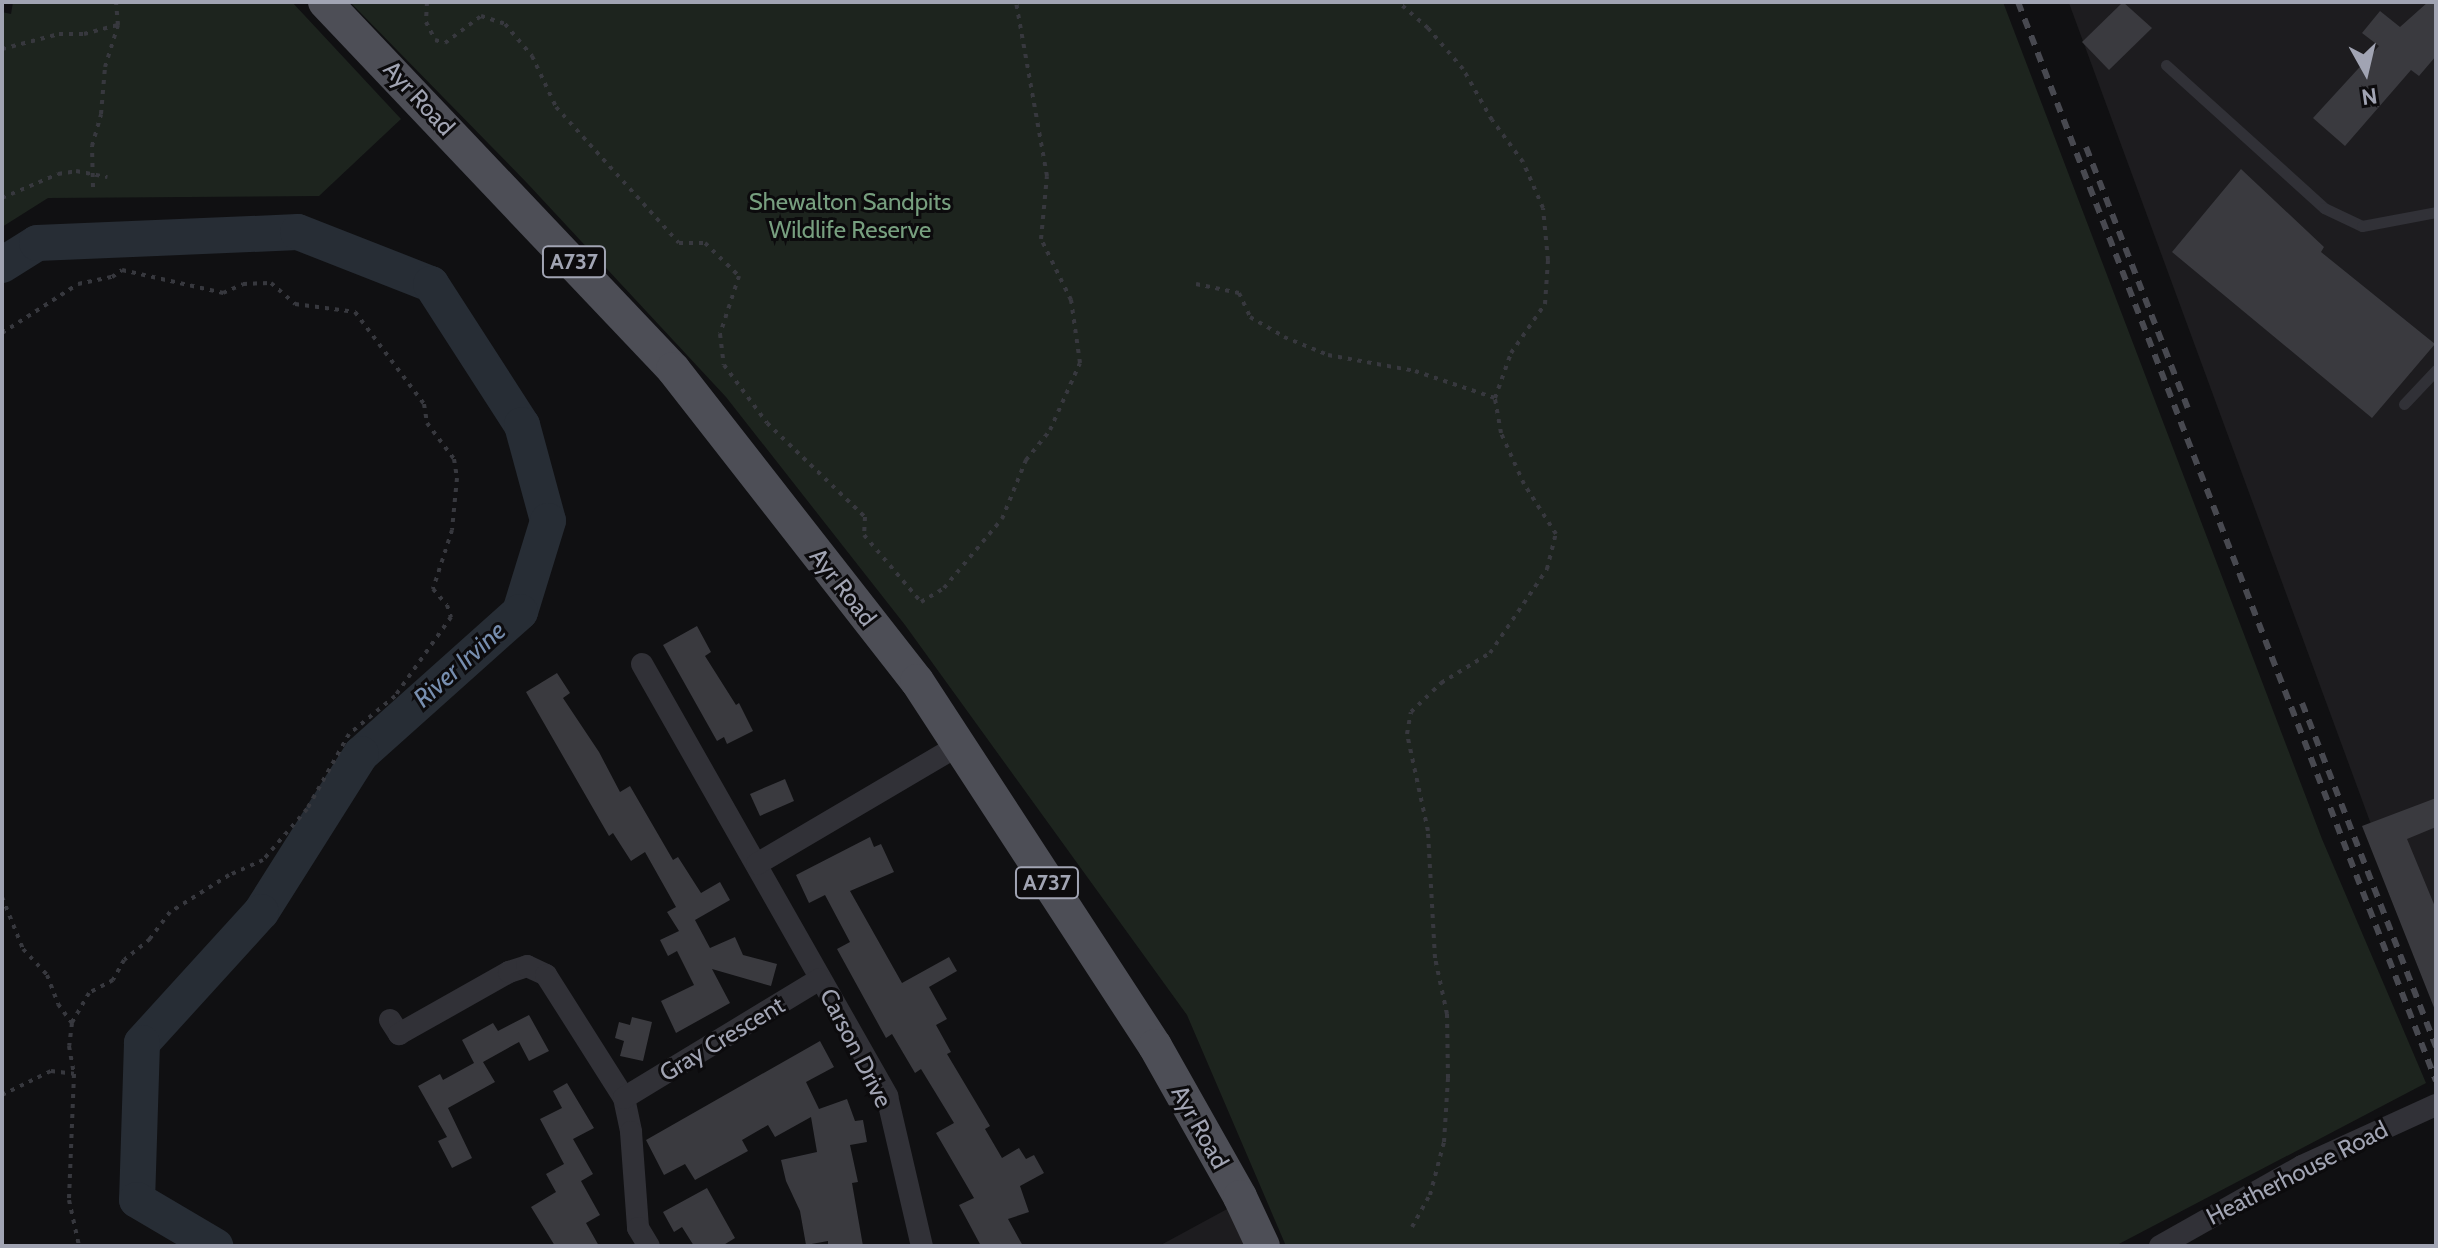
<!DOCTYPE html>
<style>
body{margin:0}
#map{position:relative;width:2438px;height:1248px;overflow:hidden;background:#101012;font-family:Cabin,sans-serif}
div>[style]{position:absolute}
.built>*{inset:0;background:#1d1c1f}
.green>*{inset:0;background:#1d241e}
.river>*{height:36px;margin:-18px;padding:0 18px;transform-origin:18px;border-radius:18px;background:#272d35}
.building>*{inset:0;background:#3a3a3f}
.path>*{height:4px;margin-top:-2px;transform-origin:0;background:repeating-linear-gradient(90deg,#37383e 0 4px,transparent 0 10px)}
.service>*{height:11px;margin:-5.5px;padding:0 5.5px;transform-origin:5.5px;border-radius:5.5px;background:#313137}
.minor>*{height:22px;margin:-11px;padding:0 11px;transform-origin:11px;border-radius:11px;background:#313137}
.primary>*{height:34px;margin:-17px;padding:0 17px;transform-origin:17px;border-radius:17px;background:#4d4e56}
.rail>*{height:6px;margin-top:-3px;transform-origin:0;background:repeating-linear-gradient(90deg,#484950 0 10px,transparent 0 18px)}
span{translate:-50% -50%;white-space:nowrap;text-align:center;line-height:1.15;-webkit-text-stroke:6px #0c0b0d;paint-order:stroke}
.shield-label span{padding:2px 6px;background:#0c0b0d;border:2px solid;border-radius:6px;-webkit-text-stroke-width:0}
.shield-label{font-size:22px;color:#a1a4b3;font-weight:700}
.street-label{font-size:24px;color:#a1a4b3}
.park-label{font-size:24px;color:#779f7f}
.water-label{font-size:26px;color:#778eaf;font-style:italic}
.frame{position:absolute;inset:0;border:4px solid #a1a4b3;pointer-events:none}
.north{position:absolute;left:2326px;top:32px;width:80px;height:80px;-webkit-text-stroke:6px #0c0b0d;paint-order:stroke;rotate:172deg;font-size:22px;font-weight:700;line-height:32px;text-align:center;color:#a1a4b3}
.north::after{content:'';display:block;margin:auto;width:28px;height:36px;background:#a1a4b3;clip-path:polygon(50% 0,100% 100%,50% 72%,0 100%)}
</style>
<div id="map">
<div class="built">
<i style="clip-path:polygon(2436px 2px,2436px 1001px,2069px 3px)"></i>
<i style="clip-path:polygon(1229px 1208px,1246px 1246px,1159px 1246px)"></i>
</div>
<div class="green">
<i style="clip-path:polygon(13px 2px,292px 2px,401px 119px,319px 196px,48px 198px,2px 227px,2px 12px,11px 14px)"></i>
<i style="clip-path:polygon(350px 2px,2003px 2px,2322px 839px,2426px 1083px,2115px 1246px,1286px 1246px,1187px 1015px,905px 625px,726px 397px,527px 183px)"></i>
</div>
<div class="river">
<i style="left:2px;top:265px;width:41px;rotate:-32.2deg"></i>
<i style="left:37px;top:243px;width:261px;rotate:-2.4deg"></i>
<i style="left:298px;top:232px;width:143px;rotate:21.4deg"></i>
<i style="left:431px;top:284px;width:168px;rotate:57.2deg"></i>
<i style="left:522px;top:425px;width:99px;rotate:74.8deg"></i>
<i style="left:548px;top:521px;width:95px;rotate:107.1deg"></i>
<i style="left:520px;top:612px;width:213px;rotate:138.2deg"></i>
<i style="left:361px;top:754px;width:187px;rotate:122.3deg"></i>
<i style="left:261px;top:912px;width:177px;rotate:132.3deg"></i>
<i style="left:142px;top:1043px;width:157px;rotate:91.8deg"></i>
<i style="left:137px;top:1200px;width:91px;rotate:30.5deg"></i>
</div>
<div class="building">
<i style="clip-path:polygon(2123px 2px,2152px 28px,2109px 70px,2082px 42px)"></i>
<i style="clip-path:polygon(2428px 2px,2436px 2px,2436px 56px,2419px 76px,2411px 70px,2345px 146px,2313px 118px,2379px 46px,2362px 33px,2380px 11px,2400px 27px)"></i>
<i style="clip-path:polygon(2241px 169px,2324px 247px,2321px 252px,2435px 344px,2372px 418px,2172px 252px)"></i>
<i style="clip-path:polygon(697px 626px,711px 652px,705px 656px,736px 705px,739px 703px,753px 731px,727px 744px,724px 737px,717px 741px,663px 645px)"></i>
<i style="clip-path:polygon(557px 673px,570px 693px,563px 698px,599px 752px,620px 792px,630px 786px,673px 860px,678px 857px,701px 893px,720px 882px,730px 900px,695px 920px,710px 948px,735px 937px,743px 955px,777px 964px,771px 986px,712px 969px,730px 1003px,676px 1033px,661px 1001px,694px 985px,677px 951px,668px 956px,660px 940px,679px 931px,667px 912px,676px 907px,645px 852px,631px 861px,613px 833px,609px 836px,526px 692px)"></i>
<i style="clip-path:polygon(785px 779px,794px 801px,760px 816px,750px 794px)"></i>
<i style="clip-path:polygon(2436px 798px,2436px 827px,2407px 839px,2436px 909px,2435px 1010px,2362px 826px)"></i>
<i style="clip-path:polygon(870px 837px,874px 847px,881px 844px,894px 872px,850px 891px,902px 983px,949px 957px,957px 971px,929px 987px,947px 1019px,936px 1025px,951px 1052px,947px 1054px,990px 1126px,985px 1129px,1002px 1158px,1019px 1148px,1026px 1159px,1034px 1155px,1044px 1173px,1020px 1186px,1029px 1212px,1008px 1219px,1023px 1246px,981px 1246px,959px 1205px,974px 1198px,936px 1133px,954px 1123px,921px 1069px,915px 1073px,892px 1034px,886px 1038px,837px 949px,850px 942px,825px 895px,809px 903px,796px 875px)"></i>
<i style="clip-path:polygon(529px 1015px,549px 1051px,529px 1061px,519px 1042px,483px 1062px,495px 1082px,448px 1108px,472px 1158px,452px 1168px,438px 1141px,447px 1137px,418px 1086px,440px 1074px,443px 1080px,474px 1063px,462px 1040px,493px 1023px,498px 1031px)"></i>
<i style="clip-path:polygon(632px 1017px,652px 1022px,643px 1061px,620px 1056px,624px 1041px,615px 1038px,619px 1022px,630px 1025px)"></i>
<i style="clip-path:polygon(820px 1041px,834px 1067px,806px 1082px,819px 1109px,847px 1099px,855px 1121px,863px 1120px,867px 1142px,850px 1145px,858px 1182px,852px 1183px,863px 1246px,828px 1246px,828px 1241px,806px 1245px,800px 1211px,786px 1181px,781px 1160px,817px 1152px,811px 1117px,775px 1137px,768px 1125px,742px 1140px,748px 1151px,695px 1180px,685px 1164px,664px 1175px,646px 1140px)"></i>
<i style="clip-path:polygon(567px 1083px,594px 1128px,573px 1139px,593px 1174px,581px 1181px,600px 1215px,586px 1223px,599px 1246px,555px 1246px,531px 1207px,556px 1192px,546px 1174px,564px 1164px,540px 1119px,562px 1108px,553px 1091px)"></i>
<i style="clip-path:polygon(707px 1188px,735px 1238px,722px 1246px,694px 1246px,682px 1227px,674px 1232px,663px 1212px)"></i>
</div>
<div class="path">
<i style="left:427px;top:2px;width:20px;rotate:93deg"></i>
<i style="left:426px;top:22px;width:20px;rotate:63deg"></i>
<i style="left:435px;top:40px;width:10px;rotate:17deg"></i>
<i style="left:445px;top:43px;width:45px;rotate:-36.9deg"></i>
<i style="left:481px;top:16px;width:25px;rotate:18deg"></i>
<i style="left:505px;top:24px;width:42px;rotate:49.8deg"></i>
<i style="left:532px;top:56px;width:56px;rotate:64.8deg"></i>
<i style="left:556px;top:107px;width:183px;rotate:47.9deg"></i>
<i style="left:679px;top:243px;width:26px"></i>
<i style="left:705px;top:243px;width:47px;rotate:44.1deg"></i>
<i style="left:739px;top:276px;width:61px;rotate:108.1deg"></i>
<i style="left:720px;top:334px;width:31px;rotate:83deg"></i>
<i style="left:724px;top:365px;width:72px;rotate:53.4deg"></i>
<i style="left:767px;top:423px;width:136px;rotate:43.8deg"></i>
<i style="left:865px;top:517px;width:18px;rotate:93deg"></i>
<i style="left:864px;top:535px;width:88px;rotate:49.6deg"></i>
<i style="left:921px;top:602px;width:27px;rotate:-31deg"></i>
<i style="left:944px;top:588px;width:90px;rotate:-50deg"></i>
<i style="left:1002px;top:519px;width:64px;rotate:-67.9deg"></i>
<i style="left:1026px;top:460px;width:38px;rotate:-51deg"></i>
<i style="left:1050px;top:430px;width:73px;rotate:-65.9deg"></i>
<i style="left:1080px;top:363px;width:64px;rotate:-98.1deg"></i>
<i style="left:1071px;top:300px;width:68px;rotate:-116.2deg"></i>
<i style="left:1041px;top:239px;width:63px;rotate:-84.6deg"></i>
<i style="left:1047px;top:176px;width:177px;rotate:-100.1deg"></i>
<i style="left:2px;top:49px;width:59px;rotate:-14.7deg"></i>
<i style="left:59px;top:34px;width:25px"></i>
<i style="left:84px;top:34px;width:35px;rotate:-15deg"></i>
<i style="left:93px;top:187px;width:41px;rotate:-91.4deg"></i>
<i style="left:92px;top:146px;width:33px;rotate:-74deg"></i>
<i style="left:101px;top:114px;width:47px;rotate:-85.1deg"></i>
<i style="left:105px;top:67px;width:44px;rotate:-72.8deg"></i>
<i style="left:118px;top:25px;width:23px;rotate:-95deg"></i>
<i style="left:2px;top:198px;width:61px;rotate:-23.2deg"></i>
<i style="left:58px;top:174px;width:18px;rotate:-9deg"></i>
<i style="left:76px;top:171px;width:32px;rotate:11deg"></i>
<i style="left:1196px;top:284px;width:44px;rotate:11.8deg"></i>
<i style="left:1239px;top:293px;width:26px;rotate:65deg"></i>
<i style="left:1250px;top:317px;width:39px;rotate:30deg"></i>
<i style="left:1284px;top:337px;width:48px;rotate:22.2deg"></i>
<i style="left:1328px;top:355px;width:88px;rotate:10.4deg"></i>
<i style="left:1415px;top:371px;width:84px;rotate:18.6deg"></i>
<i style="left:1495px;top:398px;width:48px;rotate:-70.4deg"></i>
<i style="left:1511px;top:353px;width:60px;rotate:-55.2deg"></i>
<i style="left:1545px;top:304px;width:44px;rotate:-86.1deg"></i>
<i style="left:1548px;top:260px;width:52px;rotate:-95.5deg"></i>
<i style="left:1543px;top:208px;width:50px;rotate:-113.5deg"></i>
<i style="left:1523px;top:162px;width:52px;rotate:-126.4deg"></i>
<i style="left:1492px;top:120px;width:59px;rotate:-119.6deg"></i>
<i style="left:1463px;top:69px;width:54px;rotate:-130.5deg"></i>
<i style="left:1428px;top:28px;width:40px;rotate:-139deg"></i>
<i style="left:2px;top:333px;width:90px;rotate:-32.8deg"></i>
<i style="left:78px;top:284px;width:35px;rotate:-12deg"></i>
<i style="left:112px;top:277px;width:12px;rotate:-35deg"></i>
<i style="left:122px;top:270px;width:104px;rotate:12.8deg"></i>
<i style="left:223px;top:293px;width:22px;rotate:-24deg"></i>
<i style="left:243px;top:284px;width:28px;rotate:-2deg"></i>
<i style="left:271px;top:283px;width:32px;rotate:41deg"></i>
<i style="left:295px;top:304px;width:61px;rotate:7.6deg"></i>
<i style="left:355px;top:312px;width:115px;rotate:53.1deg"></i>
<i style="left:424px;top:404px;width:19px;rotate:81deg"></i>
<i style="left:427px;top:423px;width:45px;rotate:53.1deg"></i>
<i style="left:454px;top:459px;width:19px;rotate:81deg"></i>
<i style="left:457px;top:478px;width:52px;rotate:95.5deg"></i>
<i style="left:452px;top:530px;width:62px;rotate:107.9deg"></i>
<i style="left:433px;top:589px;width:21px;rotate:49deg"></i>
<i style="left:447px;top:605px;width:13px;rotate:72deg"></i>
<i style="left:451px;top:617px;width:97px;rotate:125.3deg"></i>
<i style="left:395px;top:696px;width:60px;rotate:140.4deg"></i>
<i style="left:349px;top:734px;width:86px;rotate:119.2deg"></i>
<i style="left:307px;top:809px;width:67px;rotate:130.8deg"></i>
<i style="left:263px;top:860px;width:37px;rotate:156deg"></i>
<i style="left:229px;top:875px;width:70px;rotate:147.9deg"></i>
<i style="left:170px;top:912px;width:34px;rotate:127deg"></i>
<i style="left:150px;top:939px;width:33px;rotate:141deg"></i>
<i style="left:124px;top:960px;width:23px;rotate:119deg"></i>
<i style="left:113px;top:980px;width:27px;rotate:152deg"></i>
<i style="left:89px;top:993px;width:34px;rotate:120deg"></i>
<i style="left:2px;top:897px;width:56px;rotate:68deg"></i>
<i style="left:23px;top:949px;width:35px;rotate:47deg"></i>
<i style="left:47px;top:975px;width:31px;rotate:69deg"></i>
<i style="left:58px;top:1004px;width:24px;rotate:54deg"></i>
<i style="left:72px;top:1023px;width:23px;rotate:97deg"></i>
<i style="left:69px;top:1046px;width:28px;rotate:80deg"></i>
<i style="left:2px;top:1095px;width:55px;rotate:-26.1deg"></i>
<i style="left:51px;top:1071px;width:23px;rotate:7deg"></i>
<i style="left:74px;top:1074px;width:126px;rotate:92.3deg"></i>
<i style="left:69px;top:1200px;width:47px;rotate:77.7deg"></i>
<i style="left:1412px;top:1227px;width:37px;rotate:-61deg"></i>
<i style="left:1430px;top:1195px;width:55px;rotate:-75.2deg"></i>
<i style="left:1444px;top:1142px;width:64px;rotate:-86.4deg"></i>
<i style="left:1448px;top:1078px;width:64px;rotate:-90.9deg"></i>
<i style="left:1447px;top:1014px;width:57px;rotate:-102.1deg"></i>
<i style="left:1435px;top:958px;width:127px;rotate:-93.2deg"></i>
<i style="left:1428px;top:831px;width:99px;rotate:-102.2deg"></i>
<i style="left:1407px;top:734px;width:22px;rotate:-80deg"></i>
<i style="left:1411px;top:712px;width:42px;rotate:-44deg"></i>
<i style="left:1441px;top:683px;width:57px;rotate:-31.5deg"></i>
<i style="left:1490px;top:653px;width:102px;rotate:-55.8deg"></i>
<i style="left:1547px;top:569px;width:36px;rotate:-76deg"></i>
<i style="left:1556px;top:534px;width:59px;rotate:-122.6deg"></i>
<i style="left:1524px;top:484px;width:56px;rotate:-114.3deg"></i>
<i style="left:1501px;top:433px;width:36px;rotate:-100deg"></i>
</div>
<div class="service">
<i style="left:2166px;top:65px;width:213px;rotate:42.1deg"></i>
<i style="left:2324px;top:208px;width:42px;rotate:25.3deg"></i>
<i style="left:2362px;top:226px;width:75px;rotate:-10.7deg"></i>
<i style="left:2404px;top:404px;width:47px;rotate:-46.7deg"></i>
</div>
<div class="minor">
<i style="left:642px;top:664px;width:497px;rotate:60.4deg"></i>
<i style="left:887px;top:1096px;width:154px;rotate:76.9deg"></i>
<i style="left:757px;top:864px;width:232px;rotate:-30.5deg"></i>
<i style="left:390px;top:1020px;width:17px;rotate:57deg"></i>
<i style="left:399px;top:1034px;width:126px;rotate:-29.4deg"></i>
<i style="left:509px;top:972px;width:19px;rotate:-18deg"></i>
<i style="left:527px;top:966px;width:21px;rotate:25deg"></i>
<i style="left:546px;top:975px;width:146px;rotate:57.6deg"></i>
<i style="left:624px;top:1098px;width:35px;rotate:78deg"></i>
<i style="left:631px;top:1132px;width:96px;rotate:85.8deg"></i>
<i style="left:638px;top:1228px;width:21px;rotate:59deg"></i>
<i style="left:624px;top:1098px;width:229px;rotate:-31.3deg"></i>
<i style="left:2160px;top:1246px;width:163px;rotate:-29.4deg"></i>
<i style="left:2302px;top:1166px;width:147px;rotate:-24.5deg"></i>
</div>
<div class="primary">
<i style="left:325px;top:2px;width:506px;rotate:46.52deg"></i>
<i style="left:673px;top:369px;width:396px;rotate:52deg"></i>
<i style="left:917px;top:681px;width:436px;rotate:56.9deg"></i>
<i style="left:1155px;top:1046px;width:173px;rotate:60.6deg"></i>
<i style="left:1240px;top:1197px;width:54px;rotate:64.9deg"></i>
</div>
<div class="rail">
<i style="left:2018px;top:2px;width:1157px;rotate:68.82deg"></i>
<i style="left:2086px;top:147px;width:280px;rotate:68.7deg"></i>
<i style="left:2302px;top:703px;width:369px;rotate:68.7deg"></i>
</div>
<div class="shield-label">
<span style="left:574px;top:262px">A737</span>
<span style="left:1047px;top:883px">A737</span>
</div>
<div class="street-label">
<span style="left:419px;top:98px;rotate:47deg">Ayr Road</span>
<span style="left:843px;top:587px;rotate:52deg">Ayr Road</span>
<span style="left:722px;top:1039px;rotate:-31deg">Gray Crescent</span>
<span style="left:856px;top:1048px;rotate:63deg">Carson Drive</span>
<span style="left:1200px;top:1127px;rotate:61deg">Ayr Road</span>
<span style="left:2297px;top:1173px;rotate:-27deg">Heatherhouse Road</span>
</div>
<div class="park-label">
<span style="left:850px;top:216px">Shewalton Sandpits<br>Wildlife Reserve</span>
</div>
<div class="water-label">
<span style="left:460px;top:665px;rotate:-42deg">River Irvine</span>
</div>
<div class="frame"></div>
<div class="north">N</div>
</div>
